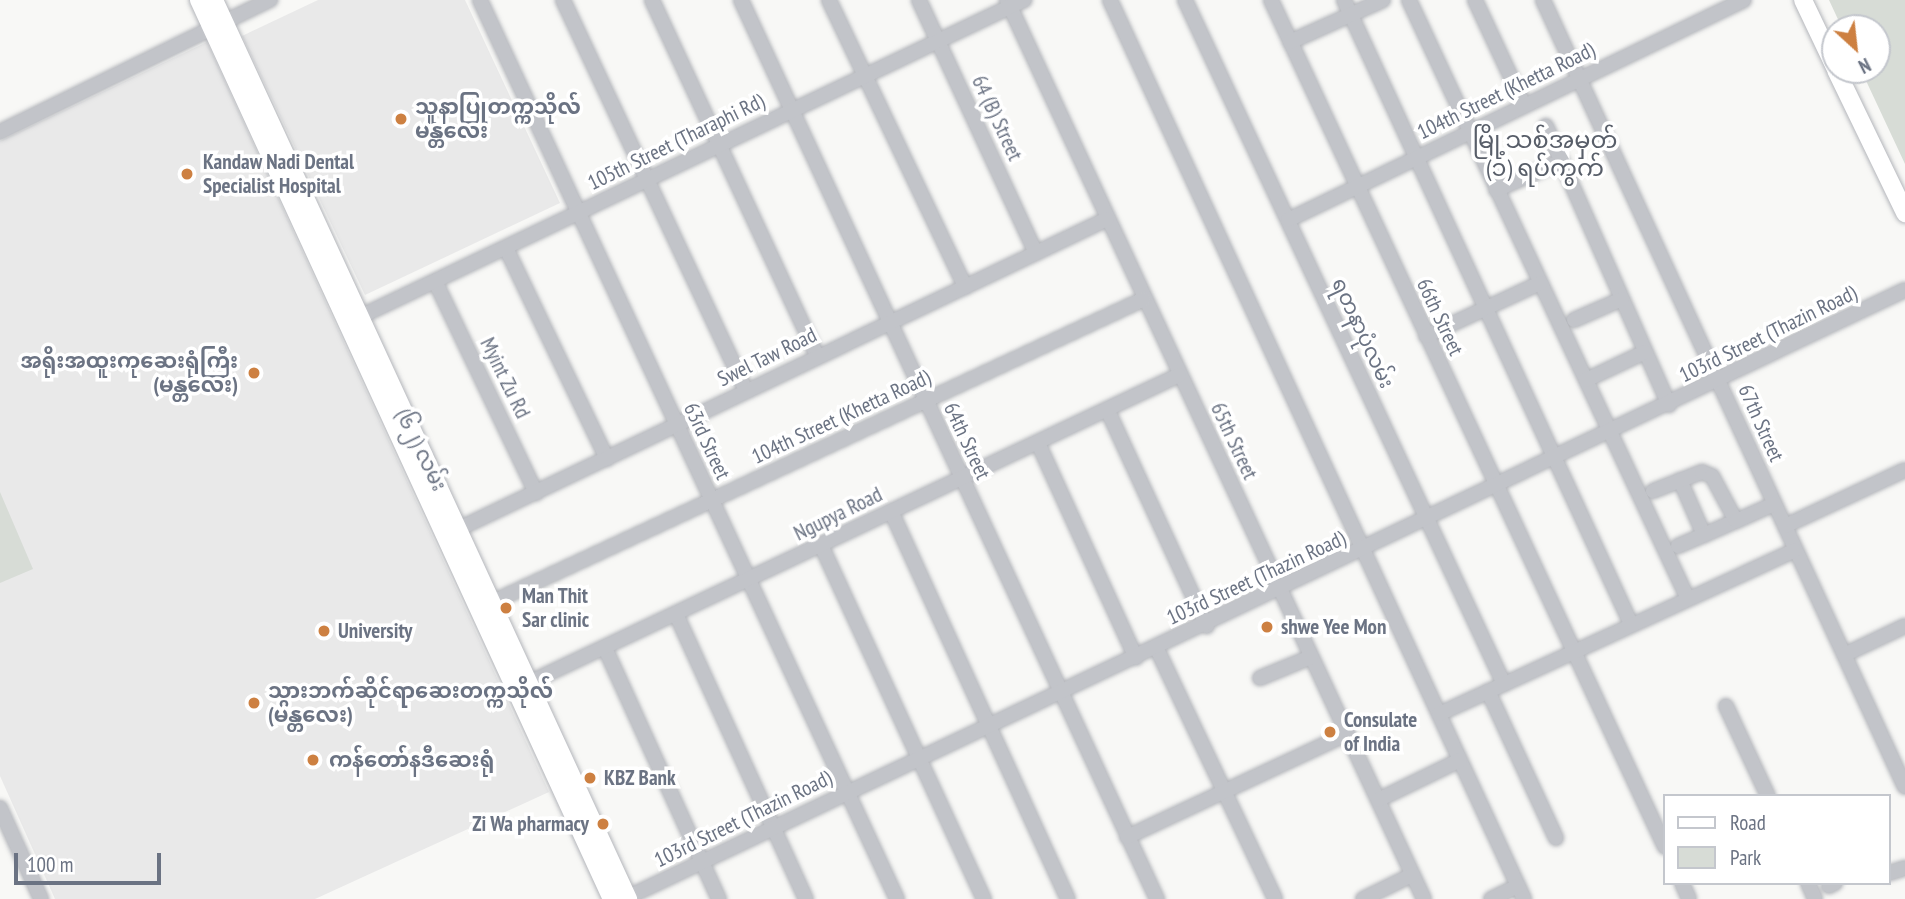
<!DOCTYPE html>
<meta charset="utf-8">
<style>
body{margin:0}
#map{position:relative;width:1905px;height:899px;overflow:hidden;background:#f8f8f6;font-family:"PT Sans Narrow","Noto Sans Myanmar",sans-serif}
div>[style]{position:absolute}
.built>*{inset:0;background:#e9e9e9}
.green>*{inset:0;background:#d7dcd6}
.roads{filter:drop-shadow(0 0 2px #b4b6bb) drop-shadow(0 0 2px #b4b6bb)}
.minor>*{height:14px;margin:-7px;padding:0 7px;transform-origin:7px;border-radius:7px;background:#c2c4c9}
.major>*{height:18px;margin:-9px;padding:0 9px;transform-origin:9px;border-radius:9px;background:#fff}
.dots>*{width:19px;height:19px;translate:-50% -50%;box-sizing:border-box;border:4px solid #fff;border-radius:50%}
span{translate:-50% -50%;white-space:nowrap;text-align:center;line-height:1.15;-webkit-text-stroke:7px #fff;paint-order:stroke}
.street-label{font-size:21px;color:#6b7383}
.poi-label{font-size:21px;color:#6b7383;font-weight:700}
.left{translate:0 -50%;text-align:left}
.right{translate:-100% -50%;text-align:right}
.quarter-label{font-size:24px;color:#585e69}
.legend{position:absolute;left:1663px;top:794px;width:228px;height:91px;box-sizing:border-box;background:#fff;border:2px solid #c4c7cd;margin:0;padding:9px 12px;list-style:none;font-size:21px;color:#6b7383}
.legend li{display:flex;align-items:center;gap:14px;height:35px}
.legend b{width:35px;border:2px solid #c4c7cd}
.north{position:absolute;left:1821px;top:14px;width:70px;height:70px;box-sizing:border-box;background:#fff;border:2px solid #c4c7cd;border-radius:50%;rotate:153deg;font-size:19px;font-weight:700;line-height:28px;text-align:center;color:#6b7383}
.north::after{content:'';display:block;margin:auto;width:24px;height:32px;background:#cd8041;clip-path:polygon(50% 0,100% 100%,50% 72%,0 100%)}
.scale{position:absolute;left:14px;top:853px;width:147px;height:32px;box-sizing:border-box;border:4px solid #6b7383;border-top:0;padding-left:9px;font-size:21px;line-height:24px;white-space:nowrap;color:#6b7383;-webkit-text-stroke:5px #fff;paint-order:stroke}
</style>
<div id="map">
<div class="built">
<i style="clip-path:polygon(318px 0,465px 0,560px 203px,365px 295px,242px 36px)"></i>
<i style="clip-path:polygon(207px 42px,549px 792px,315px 899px,55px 899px,0 776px,0 141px)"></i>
</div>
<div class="green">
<i style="clip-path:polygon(1829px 0,1905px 0,1905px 164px,1861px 70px,1877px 70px,1877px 28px,1842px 28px)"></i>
<i style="clip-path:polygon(0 492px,33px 569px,0 583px)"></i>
</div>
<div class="roads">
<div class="minor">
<i style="left:480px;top:0;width:991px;rotate:65.12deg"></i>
<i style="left:563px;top:0;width:431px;rotate:64.9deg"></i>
<i style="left:652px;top:0;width:391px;rotate:65.1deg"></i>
<i style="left:741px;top:0;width:991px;rotate:65.17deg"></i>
<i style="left:829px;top:0;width:318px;rotate:64.6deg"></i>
<i style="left:919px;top:0;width:279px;rotate:65.2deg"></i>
<i style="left:1007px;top:0;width:991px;rotate:65.12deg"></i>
<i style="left:1110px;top:0;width:990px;rotate:65.27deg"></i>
<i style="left:1185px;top:0;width:755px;rotate:65deg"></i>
<i style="left:1271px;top:0;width:934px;rotate:65.05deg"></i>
<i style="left:1344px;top:0;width:687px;rotate:65.3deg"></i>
<i style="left:1409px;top:0;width:659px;rotate:65.03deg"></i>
<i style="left:1475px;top:0;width:116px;rotate:65deg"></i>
<i style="left:1543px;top:0;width:866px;rotate:65.3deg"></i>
<i style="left:1290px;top:42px;width:102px;rotate:-24.3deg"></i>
<i style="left:1546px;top:126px;width:305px;rotate:66.2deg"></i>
<i style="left:0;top:132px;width:301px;rotate:-26.1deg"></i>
<i style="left:1496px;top:190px;width:71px;rotate:-24deg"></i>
<i style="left:1288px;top:220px;width:506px;rotate:-25.76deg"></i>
<i style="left:506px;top:248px;width:234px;rotate:64.4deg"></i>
<i style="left:435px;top:281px;width:235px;rotate:64.5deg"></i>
<i style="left:1574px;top:320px;width:52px;rotate:-23.6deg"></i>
<i style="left:351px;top:321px;width:746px;rotate:-25.5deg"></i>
<i style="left:1426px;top:336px;width:126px;rotate:-24.9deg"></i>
<i style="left:1586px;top:380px;width:65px;rotate:-25.4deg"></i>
<i style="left:1107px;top:409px;width:239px;rotate:65.3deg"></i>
<i style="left:1038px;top:443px;width:236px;rotate:65.5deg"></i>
<i style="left:1680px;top:480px;width:60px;rotate:66.4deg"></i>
<i style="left:1704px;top:535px;width:35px;rotate:-24deg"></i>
<i style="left:1653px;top:491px;width:53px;rotate:-21.2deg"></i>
<i style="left:1702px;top:472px;width:11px;rotate:22deg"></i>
<i style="left:1712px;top:476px;width:51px;rotate:61.9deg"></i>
<i style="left:1736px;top:521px;width:42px;rotate:-24.1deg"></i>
<i style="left:891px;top:511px;width:426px;rotate:65.5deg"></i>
<i style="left:1785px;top:526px;width:132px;rotate:-25deg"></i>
<i style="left:450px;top:533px;width:728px;rotate:-25.54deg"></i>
<i style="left:821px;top:545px;width:390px;rotate:65.3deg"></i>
<i style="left:1678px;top:546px;width:28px;rotate:-23deg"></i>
<i style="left:482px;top:607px;width:730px;rotate:-24.95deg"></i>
<i style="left:676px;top:614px;width:313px;rotate:65.5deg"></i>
<i style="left:605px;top:648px;width:276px;rotate:65.6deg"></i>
<i style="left:1157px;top:649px;width:276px;rotate:64.7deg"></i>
<i style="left:1846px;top:654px;width:65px;rotate:-25.4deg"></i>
<i style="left:1260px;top:678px;width:55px;rotate:-22.4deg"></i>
<i style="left:520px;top:687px;width:729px;rotate:-25.33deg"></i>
<i style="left:1488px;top:691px;width:162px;rotate:65.2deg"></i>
<i style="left:1726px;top:706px;width:99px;rotate:65deg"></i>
<i style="left:1439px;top:714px;width:392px;rotate:-24.7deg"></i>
<i style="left:1378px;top:800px;width:91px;rotate:-26deg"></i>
<i style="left:0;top:808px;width:100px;rotate:65.7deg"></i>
<i style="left:1127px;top:837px;width:243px;rotate:-25.1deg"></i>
<i style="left:1889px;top:873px;width:17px;rotate:-17deg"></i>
<i style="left:1682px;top:883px;width:17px;rotate:66deg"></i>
<i style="left:1808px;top:883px;width:17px;rotate:66deg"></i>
<i style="left:1829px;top:886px;width:7px;rotate:-27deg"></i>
<i style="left:624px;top:899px;width:1418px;rotate:-25.43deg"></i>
<i style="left:1363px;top:899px;width:55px;rotate:-26.1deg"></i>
<i style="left:1491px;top:899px;width:30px;rotate:-26deg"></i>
</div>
<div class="major">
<i style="left:199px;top:0;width:989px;rotate:65.33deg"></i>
<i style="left:214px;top:0;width:990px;rotate:65.27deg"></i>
<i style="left:1803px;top:0;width:74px;rotate:64.5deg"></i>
<i style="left:1836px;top:70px;width:159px;rotate:64.2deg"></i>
</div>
</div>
<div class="dots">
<i style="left:401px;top:119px;background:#cd8041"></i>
<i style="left:187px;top:174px;background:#cd8041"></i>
<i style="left:254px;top:373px;background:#cd8041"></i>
<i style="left:506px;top:608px;background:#cd8041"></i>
<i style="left:1267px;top:627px;background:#cd8041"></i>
<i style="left:324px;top:631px;background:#cd8041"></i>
<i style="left:254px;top:703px;background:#cd8041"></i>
<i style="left:1330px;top:732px;background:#cd8041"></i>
<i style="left:313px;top:760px;background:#cd8041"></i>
<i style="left:590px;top:778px;background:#cd8041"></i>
<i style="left:603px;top:824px;background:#cd8041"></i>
</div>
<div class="street-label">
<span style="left:1506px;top:91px;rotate:-26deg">104th Street (Khetta Road)</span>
<span style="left:997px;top:118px;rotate:65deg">64 (B) Street</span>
<span style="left:676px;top:142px;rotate:-26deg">105th Street (Tharaphi Rd)</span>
<span style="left:1440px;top:317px;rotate:65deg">66th Street</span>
<span style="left:1363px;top:333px;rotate:65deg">ရတနာပုံလမ်း</span>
<span style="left:1768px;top:334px;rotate:-26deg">103rd Street (Thazin Road)</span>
<span style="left:767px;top:357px;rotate:-26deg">Swel Taw Road</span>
<span style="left:505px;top:378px;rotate:64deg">Myint Zu Rd</span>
<span style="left:841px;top:417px;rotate:-25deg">104th Street (Khetta Road)</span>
<span style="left:1761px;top:423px;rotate:66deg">67th Street</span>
<span style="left:707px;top:441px;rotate:65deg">63rd Street</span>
<span style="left:967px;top:441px;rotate:65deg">64th Street</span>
<span style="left:1234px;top:441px;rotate:65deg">65th Street</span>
<span style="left:421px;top:450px;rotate:64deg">(၆၂) လမ်း</span>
<span style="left:838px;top:514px;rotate:-26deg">Ngupya Road</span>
<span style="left:1256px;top:578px;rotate:-25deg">103rd Street (Thazin Road)</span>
<span style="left:743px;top:819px;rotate:-26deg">103rd Street (Thazin Road)</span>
</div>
<div class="poi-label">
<span class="left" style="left:415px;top:119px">သူနာပြုတက္ကသိုလ်<br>မန္တလေး</span>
<span class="left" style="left:203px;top:174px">Kandaw Nadi Dental<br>Specialist Hospital</span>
<span class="right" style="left:238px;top:373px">အရိုးအထူးကုဆေးရုံကြီး<br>(မန္တလေး)</span>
<span class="left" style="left:522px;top:608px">Man Thit<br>Sar clinic</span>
<span class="left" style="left:1281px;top:627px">shwe Yee Mon</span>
<span class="left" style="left:338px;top:631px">University</span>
<span class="left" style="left:268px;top:703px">သွားဘက်ဆိုင်ရာဆေးတက္ကသိုလ်<br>(မန္တလေး)</span>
<span class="left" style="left:1344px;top:732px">Consulate<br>of India</span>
<span class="left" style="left:329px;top:760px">ကန်တော်နဒီဆေးရုံ</span>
<span class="left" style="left:604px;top:778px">KBZ Bank</span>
<span class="right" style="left:589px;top:824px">Zi Wa pharmacy</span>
</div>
<div class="quarter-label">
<span style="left:1545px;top:154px">မြို့သစ်အမှတ်<br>(၁) ရပ်ကွက်</span>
</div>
<ul class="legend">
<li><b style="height:9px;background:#fff"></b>Road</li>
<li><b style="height:19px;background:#d7dcd6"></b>Park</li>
</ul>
<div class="north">N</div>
<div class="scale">100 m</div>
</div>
